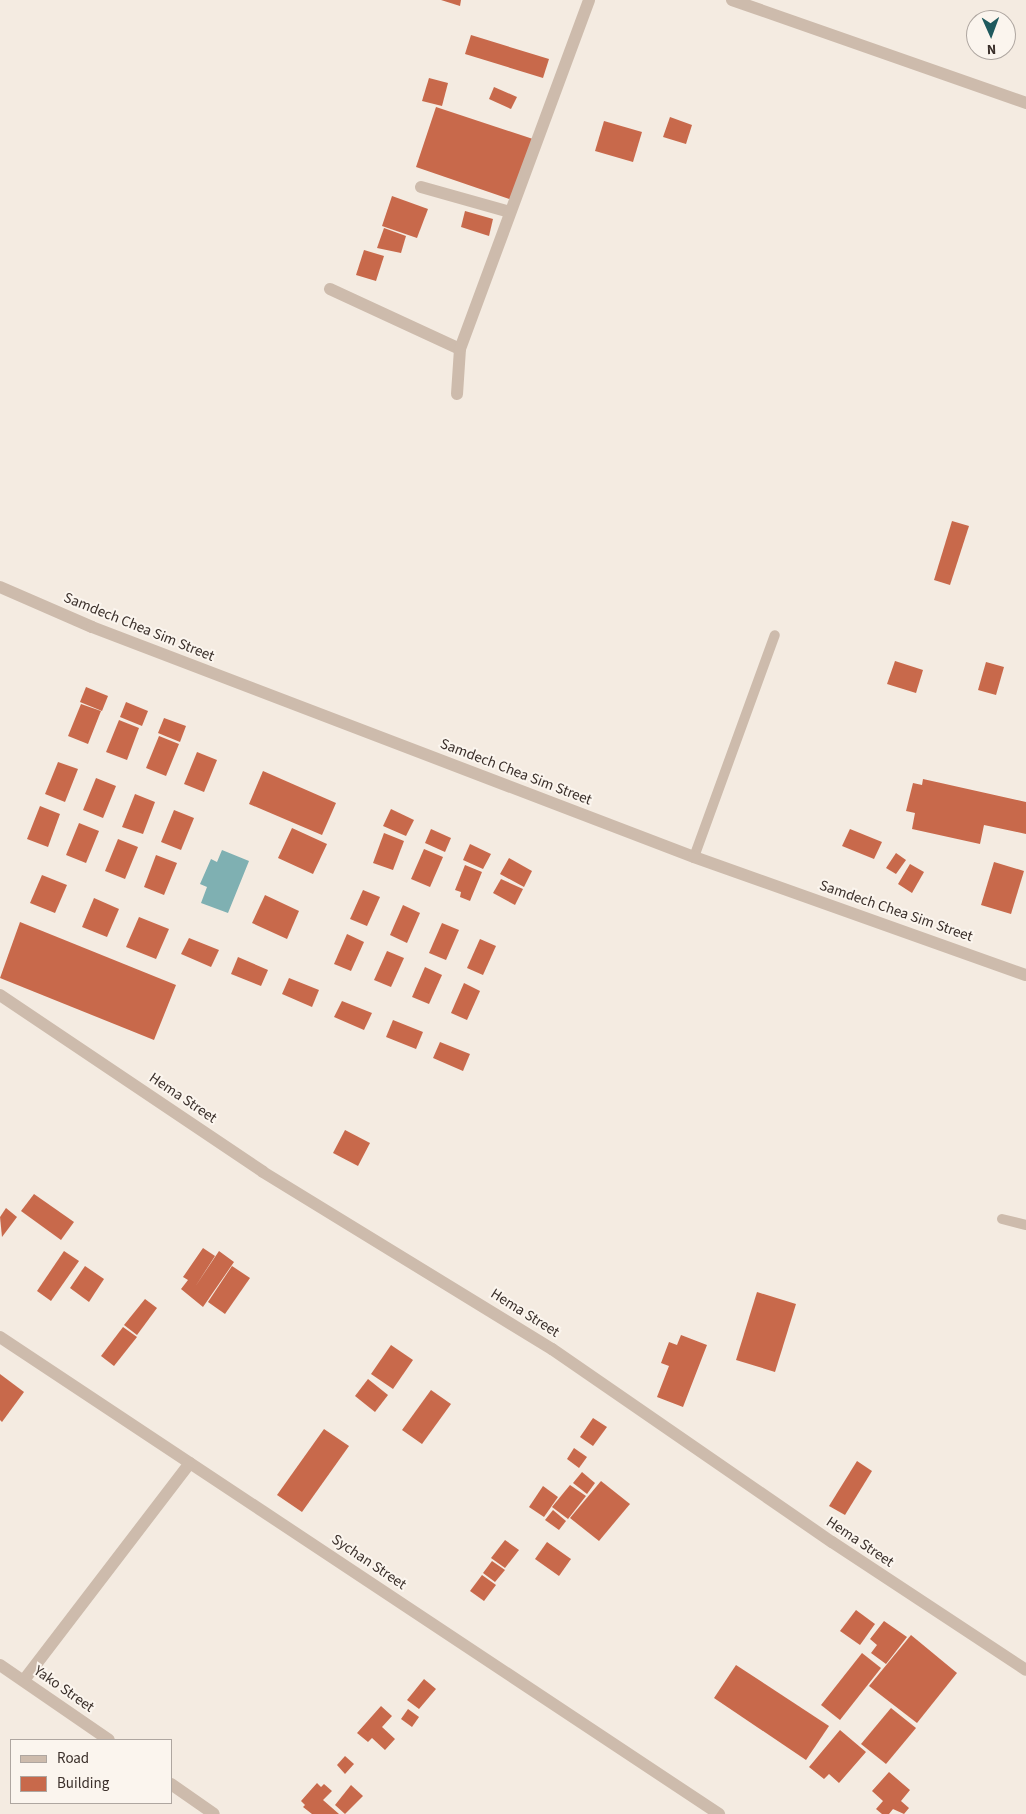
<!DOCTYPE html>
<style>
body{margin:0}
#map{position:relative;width:1026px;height:1814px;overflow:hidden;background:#f4ebe1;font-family:"Source Sans 3",sans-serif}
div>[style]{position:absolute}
.water>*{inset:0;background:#7fb0b2}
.building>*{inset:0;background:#c8694b}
.service>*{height:10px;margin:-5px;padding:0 5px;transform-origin:5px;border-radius:5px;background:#cdbbac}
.minor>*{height:12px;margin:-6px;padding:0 6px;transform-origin:6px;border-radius:6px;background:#cdbbac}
.tertiary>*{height:12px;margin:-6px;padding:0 6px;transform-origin:6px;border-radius:6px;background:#cdbbac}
span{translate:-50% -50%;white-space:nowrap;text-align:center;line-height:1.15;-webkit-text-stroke:4px #fbf5ee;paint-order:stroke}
.street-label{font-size:15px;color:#3b302b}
.legend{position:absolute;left:10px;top:1739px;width:162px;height:65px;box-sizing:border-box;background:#fbf5ee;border:1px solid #aea6a0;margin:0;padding:6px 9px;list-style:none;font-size:15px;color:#3b302b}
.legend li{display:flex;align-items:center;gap:10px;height:25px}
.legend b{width:25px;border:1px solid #aea6a0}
.north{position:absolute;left:966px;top:10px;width:50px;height:50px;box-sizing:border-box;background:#fbf5ee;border:1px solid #aea6a0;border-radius:50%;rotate:178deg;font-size:14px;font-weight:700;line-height:20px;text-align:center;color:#3b302b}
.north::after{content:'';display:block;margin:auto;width:18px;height:22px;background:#1f5a5e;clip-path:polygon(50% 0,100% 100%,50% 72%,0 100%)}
</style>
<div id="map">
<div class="water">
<i style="clip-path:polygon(222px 850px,249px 861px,228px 913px,201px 903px,207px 887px,200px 884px,211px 859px,217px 862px)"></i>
</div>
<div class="building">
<i style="clip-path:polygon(441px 0,461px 0,460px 6px)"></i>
<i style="clip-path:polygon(471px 35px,549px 59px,543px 78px,465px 54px)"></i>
<i style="clip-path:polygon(429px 78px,448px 83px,442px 106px,422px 101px)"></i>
<i style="clip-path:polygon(494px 87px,517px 97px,511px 109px,489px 99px)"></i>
<i style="clip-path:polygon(436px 107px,533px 139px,512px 200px,416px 167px)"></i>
<i style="clip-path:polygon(670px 117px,692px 125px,686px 144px,663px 137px)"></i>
<i style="clip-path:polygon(604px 121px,642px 132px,633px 162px,595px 151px)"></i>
<i style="clip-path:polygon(392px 196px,428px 209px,417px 238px,382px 226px)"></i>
<i style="clip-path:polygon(465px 211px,493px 219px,489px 236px,461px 227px)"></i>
<i style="clip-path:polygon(384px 228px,406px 236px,401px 253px,377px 248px)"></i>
<i style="clip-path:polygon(364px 250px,384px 256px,376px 281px,356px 275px)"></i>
<i style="clip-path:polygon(952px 521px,969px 526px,950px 585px,934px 580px)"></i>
<i style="clip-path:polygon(895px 661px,923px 670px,916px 693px,887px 684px)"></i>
<i style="clip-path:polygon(986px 662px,1004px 667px,996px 695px,978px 690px)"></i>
<i style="clip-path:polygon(86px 687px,108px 696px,102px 711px,80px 702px)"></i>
<i style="clip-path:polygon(126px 702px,148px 711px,142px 726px,120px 717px)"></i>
<i style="clip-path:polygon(81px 704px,101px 711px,88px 744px,68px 736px)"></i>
<i style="clip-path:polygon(164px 718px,186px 726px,180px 742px,158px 733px)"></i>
<i style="clip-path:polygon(119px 720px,139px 728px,127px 760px,106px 752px)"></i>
<i style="clip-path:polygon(159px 736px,179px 744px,166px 776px,146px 768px)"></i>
<i style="clip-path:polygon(197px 752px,217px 760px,204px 792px,184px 784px)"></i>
<i style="clip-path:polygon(58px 762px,78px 769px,65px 802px,45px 794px)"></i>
<i style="clip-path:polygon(263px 771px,336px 803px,322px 835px,249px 804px)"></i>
<i style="clip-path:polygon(96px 778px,116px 786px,103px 818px,83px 810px)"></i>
<i style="clip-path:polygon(923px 779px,1026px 802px,1026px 834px,984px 825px,980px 844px,912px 829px,915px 813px,906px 811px,913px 783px,922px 785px)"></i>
<i style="clip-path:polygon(135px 794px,155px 802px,143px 834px,122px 827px)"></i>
<i style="clip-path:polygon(40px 806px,60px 814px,48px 847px,27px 839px)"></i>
<i style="clip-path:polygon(391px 809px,414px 820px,406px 836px,383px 826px)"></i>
<i style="clip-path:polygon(174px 810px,194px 818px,181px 850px,161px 842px)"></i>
<i style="clip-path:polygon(79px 823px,99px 831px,86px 863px,66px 855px)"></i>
<i style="clip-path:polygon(292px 828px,327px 844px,313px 874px,278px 858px)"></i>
<i style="clip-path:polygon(431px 829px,451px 838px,445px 852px,425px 843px)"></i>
<i style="clip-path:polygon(850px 829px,882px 842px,874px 859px,842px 846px)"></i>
<i style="clip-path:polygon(384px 833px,404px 841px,393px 870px,373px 863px)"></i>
<i style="clip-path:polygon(118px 839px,138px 847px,125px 879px,105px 871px)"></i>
<i style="clip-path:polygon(470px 844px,491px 854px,483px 869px,463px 860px)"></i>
<i style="clip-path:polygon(424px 849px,443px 857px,430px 887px,411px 879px)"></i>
<i style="clip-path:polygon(896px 853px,906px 860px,896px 874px,886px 868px)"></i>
<i style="clip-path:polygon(156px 855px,177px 863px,164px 895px,144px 887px)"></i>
<i style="clip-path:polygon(509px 858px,532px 871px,524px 887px,500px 874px)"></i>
<i style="clip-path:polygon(994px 862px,1024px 871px,1011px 914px,981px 905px)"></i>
<i style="clip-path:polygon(910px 864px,924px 872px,912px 893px,898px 884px)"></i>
<i style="clip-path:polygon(465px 865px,482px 872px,470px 901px,460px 897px,461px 892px,455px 890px)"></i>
<i style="clip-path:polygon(42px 875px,67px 885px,55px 913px,30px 903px)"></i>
<i style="clip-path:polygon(501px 879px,523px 889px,515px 905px,493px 893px)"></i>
<i style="clip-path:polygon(363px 890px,380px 897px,367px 926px,350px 919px)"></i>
<i style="clip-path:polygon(265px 895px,299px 911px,287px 939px,252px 923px)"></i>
<i style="clip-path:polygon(94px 898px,119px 909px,107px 937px,82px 927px)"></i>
<i style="clip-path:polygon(403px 905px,420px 913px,407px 943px,390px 935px)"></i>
<i style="clip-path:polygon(139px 917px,169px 929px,156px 959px,126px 947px)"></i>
<i style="clip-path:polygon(20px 922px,176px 985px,154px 1040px,0 978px)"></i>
<i style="clip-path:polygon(442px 923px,459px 930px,446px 960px,429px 953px)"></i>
<i style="clip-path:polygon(347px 934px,364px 942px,351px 971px,334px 964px)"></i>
<i style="clip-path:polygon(189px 938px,219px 950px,211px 967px,181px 954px)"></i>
<i style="clip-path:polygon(480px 939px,496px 946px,483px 975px,467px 968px)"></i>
<i style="clip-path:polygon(387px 951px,404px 958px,391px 987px,374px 980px)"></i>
<i style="clip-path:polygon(238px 957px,268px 970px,261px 986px,231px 974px)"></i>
<i style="clip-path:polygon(425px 967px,442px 975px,429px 1004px,412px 997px)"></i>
<i style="clip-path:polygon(289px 978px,319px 990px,312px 1007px,282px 994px)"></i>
<i style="clip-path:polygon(464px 983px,480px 991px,467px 1020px,451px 1013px)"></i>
<i style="clip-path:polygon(342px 1001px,372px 1013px,364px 1030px,334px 1017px)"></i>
<i style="clip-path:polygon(393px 1020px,423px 1032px,416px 1049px,386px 1037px)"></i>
<i style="clip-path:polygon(440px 1042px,470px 1054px,463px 1071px,433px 1058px)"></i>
<i style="clip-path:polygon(345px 1130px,370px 1143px,358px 1166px,333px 1153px)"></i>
<i style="clip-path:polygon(34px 1194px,74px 1222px,61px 1240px,21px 1211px)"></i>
<i style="clip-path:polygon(6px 1208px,17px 1217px,2px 1237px,0 1217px)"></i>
<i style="clip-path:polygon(203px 1248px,215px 1256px,195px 1287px,219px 1251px,234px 1262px,203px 1307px,181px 1289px,188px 1280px,183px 1277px)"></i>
<i style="clip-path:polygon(64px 1251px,79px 1261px,51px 1301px,37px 1291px)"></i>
<i style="clip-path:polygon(85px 1266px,104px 1279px,89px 1302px,70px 1288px)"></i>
<i style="clip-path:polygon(232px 1266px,250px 1278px,225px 1314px,208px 1302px)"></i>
<i style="clip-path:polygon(757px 1292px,796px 1304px,775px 1372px,736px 1360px)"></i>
<i style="clip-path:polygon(145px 1299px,157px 1308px,137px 1335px,124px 1325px)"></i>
<i style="clip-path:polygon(123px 1327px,137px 1337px,114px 1366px,101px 1356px)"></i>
<i style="clip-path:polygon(681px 1335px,707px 1345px,683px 1407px,657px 1397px,669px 1366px,661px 1363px,669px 1342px,677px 1345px)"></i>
<i style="clip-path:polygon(391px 1345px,413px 1360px,393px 1389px,371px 1374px)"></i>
<i style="clip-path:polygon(0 1374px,24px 1392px,2px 1422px,0 1420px)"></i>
<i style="clip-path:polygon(368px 1379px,388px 1395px,375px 1412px,355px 1396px)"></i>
<i style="clip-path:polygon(431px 1390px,451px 1404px,422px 1444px,402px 1430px)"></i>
<i style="clip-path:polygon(593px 1418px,607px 1427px,593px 1446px,580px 1437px)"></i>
<i style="clip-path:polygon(324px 1429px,349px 1446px,302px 1512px,277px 1495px)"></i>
<i style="clip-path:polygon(574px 1448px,587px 1457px,579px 1468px,567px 1459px)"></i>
<i style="clip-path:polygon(857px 1461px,872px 1471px,845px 1515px,829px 1506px)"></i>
<i style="clip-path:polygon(582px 1472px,595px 1483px,587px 1494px,573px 1483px)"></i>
<i style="clip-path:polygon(601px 1481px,630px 1504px,599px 1541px,570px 1518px)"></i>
<i style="clip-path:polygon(570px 1485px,586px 1496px,568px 1519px,552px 1507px)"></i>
<i style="clip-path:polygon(543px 1486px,558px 1497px,544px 1517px,529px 1507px)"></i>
<i style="clip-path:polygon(553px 1510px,566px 1521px,559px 1530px,545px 1520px)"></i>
<i style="clip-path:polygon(505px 1540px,519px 1550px,505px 1568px,491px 1558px)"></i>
<i style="clip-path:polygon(547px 1542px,571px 1559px,559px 1576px,535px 1559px)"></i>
<i style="clip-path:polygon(492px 1561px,505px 1570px,495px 1582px,483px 1573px)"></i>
<i style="clip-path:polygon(482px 1575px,496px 1585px,484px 1601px,470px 1591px)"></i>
<i style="clip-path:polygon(856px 1610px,875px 1624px,860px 1645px,840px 1631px)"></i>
<i style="clip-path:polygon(884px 1621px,907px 1637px,886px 1664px,871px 1653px,877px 1645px,870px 1639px)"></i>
<i style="clip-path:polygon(911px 1635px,957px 1673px,917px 1723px,869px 1686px)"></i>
<i style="clip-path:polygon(862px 1653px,881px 1668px,840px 1720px,821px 1705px)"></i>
<i style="clip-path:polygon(736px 1665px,829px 1726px,806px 1760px,714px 1698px)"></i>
<i style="clip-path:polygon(424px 1679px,436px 1689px,419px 1709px,407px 1700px)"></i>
<i style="clip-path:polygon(381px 1706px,392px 1716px,382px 1727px,395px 1739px,385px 1750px,372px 1738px,368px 1742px,357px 1733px)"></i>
<i style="clip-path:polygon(891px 1708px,916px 1728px,886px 1764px,861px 1744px)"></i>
<i style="clip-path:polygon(408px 1709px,419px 1717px,412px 1727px,401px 1719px)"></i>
<i style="clip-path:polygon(840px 1730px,866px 1752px,839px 1783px,829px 1774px,824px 1779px,809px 1767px)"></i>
<i style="clip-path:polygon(345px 1756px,354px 1764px,345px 1774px,337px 1765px)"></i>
<i style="clip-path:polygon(889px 1772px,910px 1790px,901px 1801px,909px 1808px,904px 1814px,893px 1809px,889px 1814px,882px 1814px,876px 1809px,883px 1801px,872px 1791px)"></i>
<i style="clip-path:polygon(317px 1783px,321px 1787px,324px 1784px,332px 1791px,323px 1800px,339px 1814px,312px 1814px,303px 1807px,305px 1805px,301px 1801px)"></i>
<i style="clip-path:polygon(351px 1785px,363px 1796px,345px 1814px,335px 1805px)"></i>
</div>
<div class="service">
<i style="left:694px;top:857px;width:236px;rotate:-70deg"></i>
<i style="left:1002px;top:1219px;width:25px;rotate:14deg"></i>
</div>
<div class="minor">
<i style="left:732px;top:0;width:312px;rotate:19.3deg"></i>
<i style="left:421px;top:187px;width:92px;rotate:15.7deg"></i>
<i style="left:330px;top:289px;width:143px;rotate:24.8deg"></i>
<i style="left:457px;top:394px;width:45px;rotate:-86.2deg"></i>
<i style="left:460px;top:349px;width:372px;rotate:-69.7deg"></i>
<i style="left:0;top:995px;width:317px;rotate:33.9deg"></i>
<i style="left:263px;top:1172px;width:339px;rotate:31.5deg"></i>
<i style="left:552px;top:1349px;width:340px;rotate:34.6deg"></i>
<i style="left:832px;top:1542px;width:232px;rotate:33.4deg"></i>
<i style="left:0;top:1337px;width:863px;rotate:33.56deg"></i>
<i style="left:0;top:1665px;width:132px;rotate:34.5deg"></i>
<i style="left:24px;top:1680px;width:273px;rotate:-52.6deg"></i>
<i style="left:171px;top:1784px;width:52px;rotate:34.9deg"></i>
</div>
<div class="tertiary">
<i style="left:0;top:587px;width:100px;rotate:23.5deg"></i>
<i style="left:92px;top:627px;width:644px;rotate:20.91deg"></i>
<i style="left:694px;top:857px;width:352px;rotate:19.6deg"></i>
</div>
<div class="street-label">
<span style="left:139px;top:627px;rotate:22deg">Samdech Chea Sim Street</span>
<span style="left:516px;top:772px;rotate:21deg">Samdech Chea Sim Street</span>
<span style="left:896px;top:911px;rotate:19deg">Samdech Chea Sim Street</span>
<span style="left:183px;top:1098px;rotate:34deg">Hema Street</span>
<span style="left:525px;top:1313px;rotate:32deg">Hema Street</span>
<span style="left:860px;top:1542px;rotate:34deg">Hema Street</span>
<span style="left:369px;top:1562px;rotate:34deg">Sychan Street</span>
<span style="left:64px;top:1689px;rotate:35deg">Yako Street</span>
</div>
<ul class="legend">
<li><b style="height:6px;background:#cdbbac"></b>Road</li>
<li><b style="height:14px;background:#c8694b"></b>Building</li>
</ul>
<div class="north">N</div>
</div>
